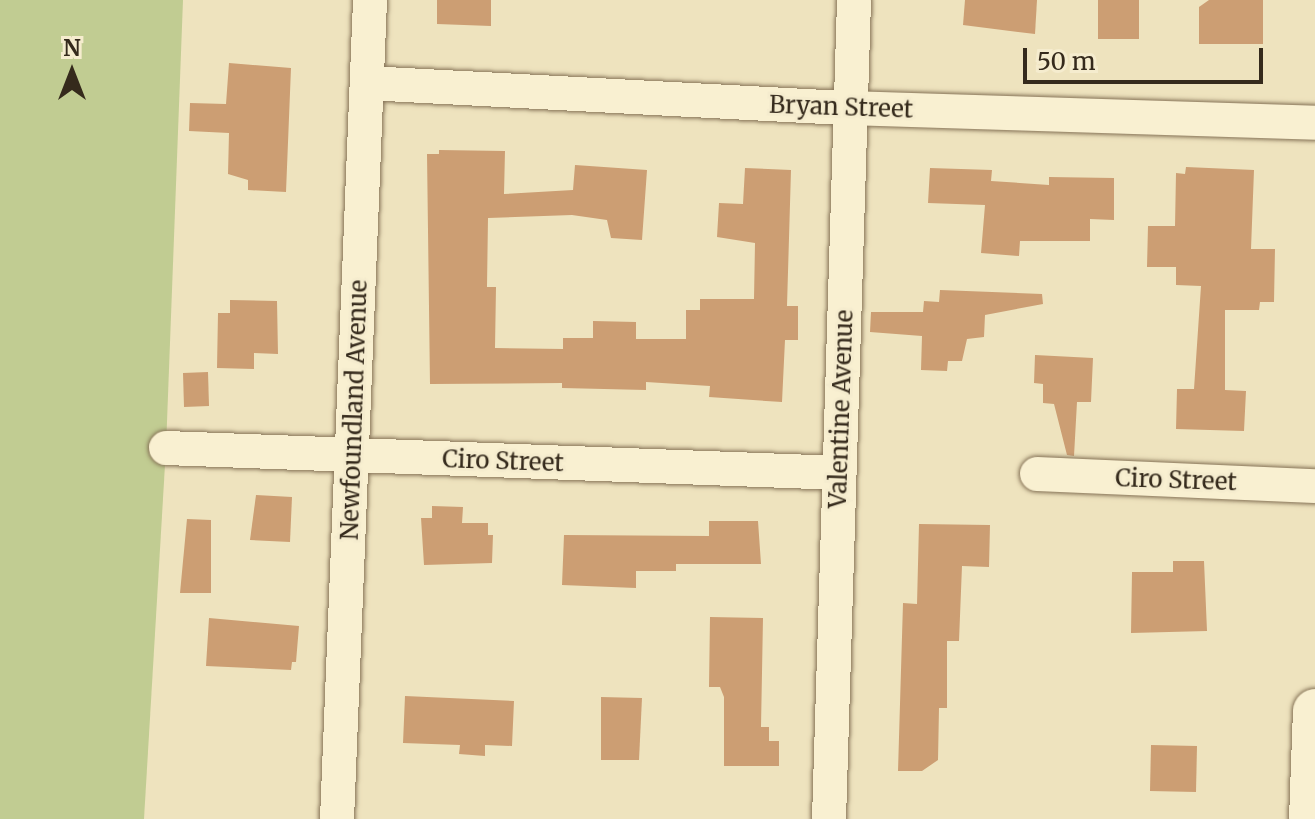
<!DOCTYPE html>
<style>
body{margin:0}
#map{position:relative;width:1315px;height:819px;overflow:hidden;background:#eee3be;font-family:Merriweather,serif}
div>[style]{position:absolute}
.green>*{inset:0;background:#c1cc92}
.building>*{inset:0;background:#cc9e73}
.roads{filter:drop-shadow(0 0 2px #867357) drop-shadow(0 0 2px #867357)}
.minor>*{height:34px;margin:-17px;padding:0 17px;transform-origin:17px;border-radius:17px;background:#f9f0d1}
.tertiary>*{height:44px;margin:-22px;padding:0 22px;transform-origin:22px;border-radius:22px;background:#f9f0d1}
span{translate:-50% -50%;white-space:nowrap;text-align:center;line-height:1.15;-webkit-text-stroke:6px #f5ecce;paint-order:stroke}
.street-label{font-size:24px;color:#352a1c}
.north{position:absolute;left:32px;top:32px;width:80px;height:80px;-webkit-text-stroke:6px #f5ecce;paint-order:stroke;rotate:0deg;font-size:22px;font-weight:700;line-height:32px;text-align:center;color:#352a1c}
.north::after{content:'';display:block;margin:auto;width:28px;height:36px;background:#352a1c;clip-path:polygon(50% 0,100% 100%,50% 72%,0 100%)}
.scale{position:absolute;left:1023px;top:48px;width:240px;height:36px;box-sizing:border-box;border:4px solid #352a1c;border-top:0;padding-left:10px;font-size:24px;line-height:28px;white-space:nowrap;color:#352a1c;-webkit-text-stroke:6px #f5ecce;paint-order:stroke}
</style>
<div id="map">
<div class="green">
<i style="clip-path:polygon(0 0,183px 0,166px 448px,144px 819px,0 819px)"></i>
</div>
<div class="building">
<i style="clip-path:polygon(437px 0,491px 0,491px 26px,437px 24px)"></i>
<i style="clip-path:polygon(965px 0,1037px 0,1035px 34px,963px 25px)"></i>
<i style="clip-path:polygon(1098px 0,1139px 0,1139px 39px,1098px 39px)"></i>
<i style="clip-path:polygon(1209px 0,1263px 0,1263px 44px,1199px 44px,1199px 7px)"></i>
<i style="clip-path:polygon(229px 63px,291px 68px,286px 192px,248px 190px,248px 180px,228px 174px,229px 133px,189px 131px,190px 103px,226px 104px)"></i>
<i style="clip-path:polygon(439px 150px,505px 151px,504px 194px,573px 190px,575px 165px,647px 170px,642px 240px,611px 238px,607px 220px,572px 215px,488px 218px,487px 287px,496px 287px,495px 348px,563px 349px,563px 338px,593px 338px,593px 321px,636px 322px,636px 339px,686px 339px,686px 310px,700px 310px,700px 299px,754px 299px,755px 243px,717px 237px,719px 203px,743px 204px,745px 168px,791px 170px,787px 306px,798px 306px,798px 340px,785px 340px,782px 402px,709px 397px,710px 386px,646px 382px,646px 390px,562px 388px,562px 383px,430px 384px,427px 154px,439px 154px)"></i>
<i style="clip-path:polygon(1186px 167px,1254px 170px,1251px 249px,1275px 249px,1274px 302px,1260px 302px,1259px 310px,1225px 310px,1225px 390px,1246px 391px,1244px 431px,1176px 429px,1177px 389px,1194px 389px,1201px 286px,1176px 285px,1176px 267px,1147px 267px,1148px 226px,1175px 226px,1176px 173px,1185px 174px)"></i>
<i style="clip-path:polygon(930px 168px,992px 170px,991px 181px,1049px 185px,1049px 177px,1114px 178px,1114px 220px,1090px 219px,1090px 241px,1020px 241px,1019px 256px,981px 253px,985px 205px,928px 203px)"></i>
<i style="clip-path:polygon(940px 290px,1042px 294px,1043px 304px,985px 315px,984px 337px,967px 339px,962px 361px,948px 361px,947px 371px,921px 370px,922px 336px,870px 332px,871px 312px,923px 312px,924px 301px,939px 302px)"></i>
<i style="clip-path:polygon(230px 300px,277px 301px,278px 354px,254px 353px,254px 369px,217px 368px,218px 313px,230px 313px)"></i>
<i style="clip-path:polygon(1035px 355px,1093px 358px,1091px 402px,1077px 402px,1074px 456px,1067px 455px,1054px 404px,1043px 403px,1043px 384px,1034px 383px)"></i>
<i style="clip-path:polygon(208px 372px,209px 406px,184px 407px,183px 373px)"></i>
<i style="clip-path:polygon(256px 495px,292px 497px,290px 542px,250px 540px)"></i>
<i style="clip-path:polygon(432px 506px,463px 507px,462px 523px,488px 523px,488px 535px,493px 535px,492px 563px,424px 565px,421px 518px,432px 518px)"></i>
<i style="clip-path:polygon(187px 519px,211px 520px,211px 593px,180px 593px)"></i>
<i style="clip-path:polygon(709px 521px,758px 521px,761px 564px,676px 564px,676px 571px,636px 571px,636px 588px,562px 585px,564px 535px,709px 536px)"></i>
<i style="clip-path:polygon(919px 524px,990px 525px,989px 567px,962px 566px,959px 641px,947px 641px,947px 708px,939px 708px,938px 760px,922px 771px,898px 771px,903px 603px,917px 604px)"></i>
<i style="clip-path:polygon(1173px 561px,1204px 561px,1207px 631px,1131px 633px,1132px 572px,1173px 572px)"></i>
<i style="clip-path:polygon(710px 617px,763px 618px,761px 727px,769px 727px,769px 741px,779px 741px,779px 766px,724px 766px,724px 697px,720px 687px,709px 687px)"></i>
<i style="clip-path:polygon(209px 618px,299px 626px,296px 662px,292px 662px,291px 670px,206px 666px)"></i>
<i style="clip-path:polygon(405px 696px,514px 701px,512px 746px,485px 745px,485px 756px,459px 754px,460px 745px,403px 743px)"></i>
<i style="clip-path:polygon(601px 697px,642px 698px,639px 760px,601px 760px)"></i>
<i style="clip-path:polygon(1151px 745px,1197px 746px,1196px 792px,1150px 791px)"></i>
</div>
<div class="roads">
<div class="minor">
<i style="left:367px;top:83px;width:483px;rotate:3deg"></i>
<i style="left:849px;top:108px;width:466px;rotate:1.8deg"></i>
<i style="left:166px;top:448px;width:674px;rotate:2.12deg"></i>
<i style="left:1037px;top:474px;width:278px;rotate:2.5deg"></i>
<i style="left:337px;top:819px;width:820px;rotate:-87.69deg"></i>
<i style="left:829px;top:819px;width:819px;rotate:-88.25deg"></i>
</div>
<div class="tertiary">
<i style="left:1311px;top:819px;width:108px;rotate:-87.9deg"></i>
</div>
</div>
<div class="street-label">
<span style="left:841px;top:107px;rotate:2deg">Bryan Street</span>
<span style="left:841px;top:409px;rotate:-88deg">Valentine Avenue</span>
<span style="left:354px;top:410px;rotate:-88deg">Newfoundland Avenue</span>
<span style="left:503px;top:461px;rotate:2deg">Ciro Street</span>
<span style="left:1176px;top:480px;rotate:2deg">Ciro Street</span>
</div>
<div class="north">N</div>
<div class="scale">50 m</div>
</div>
